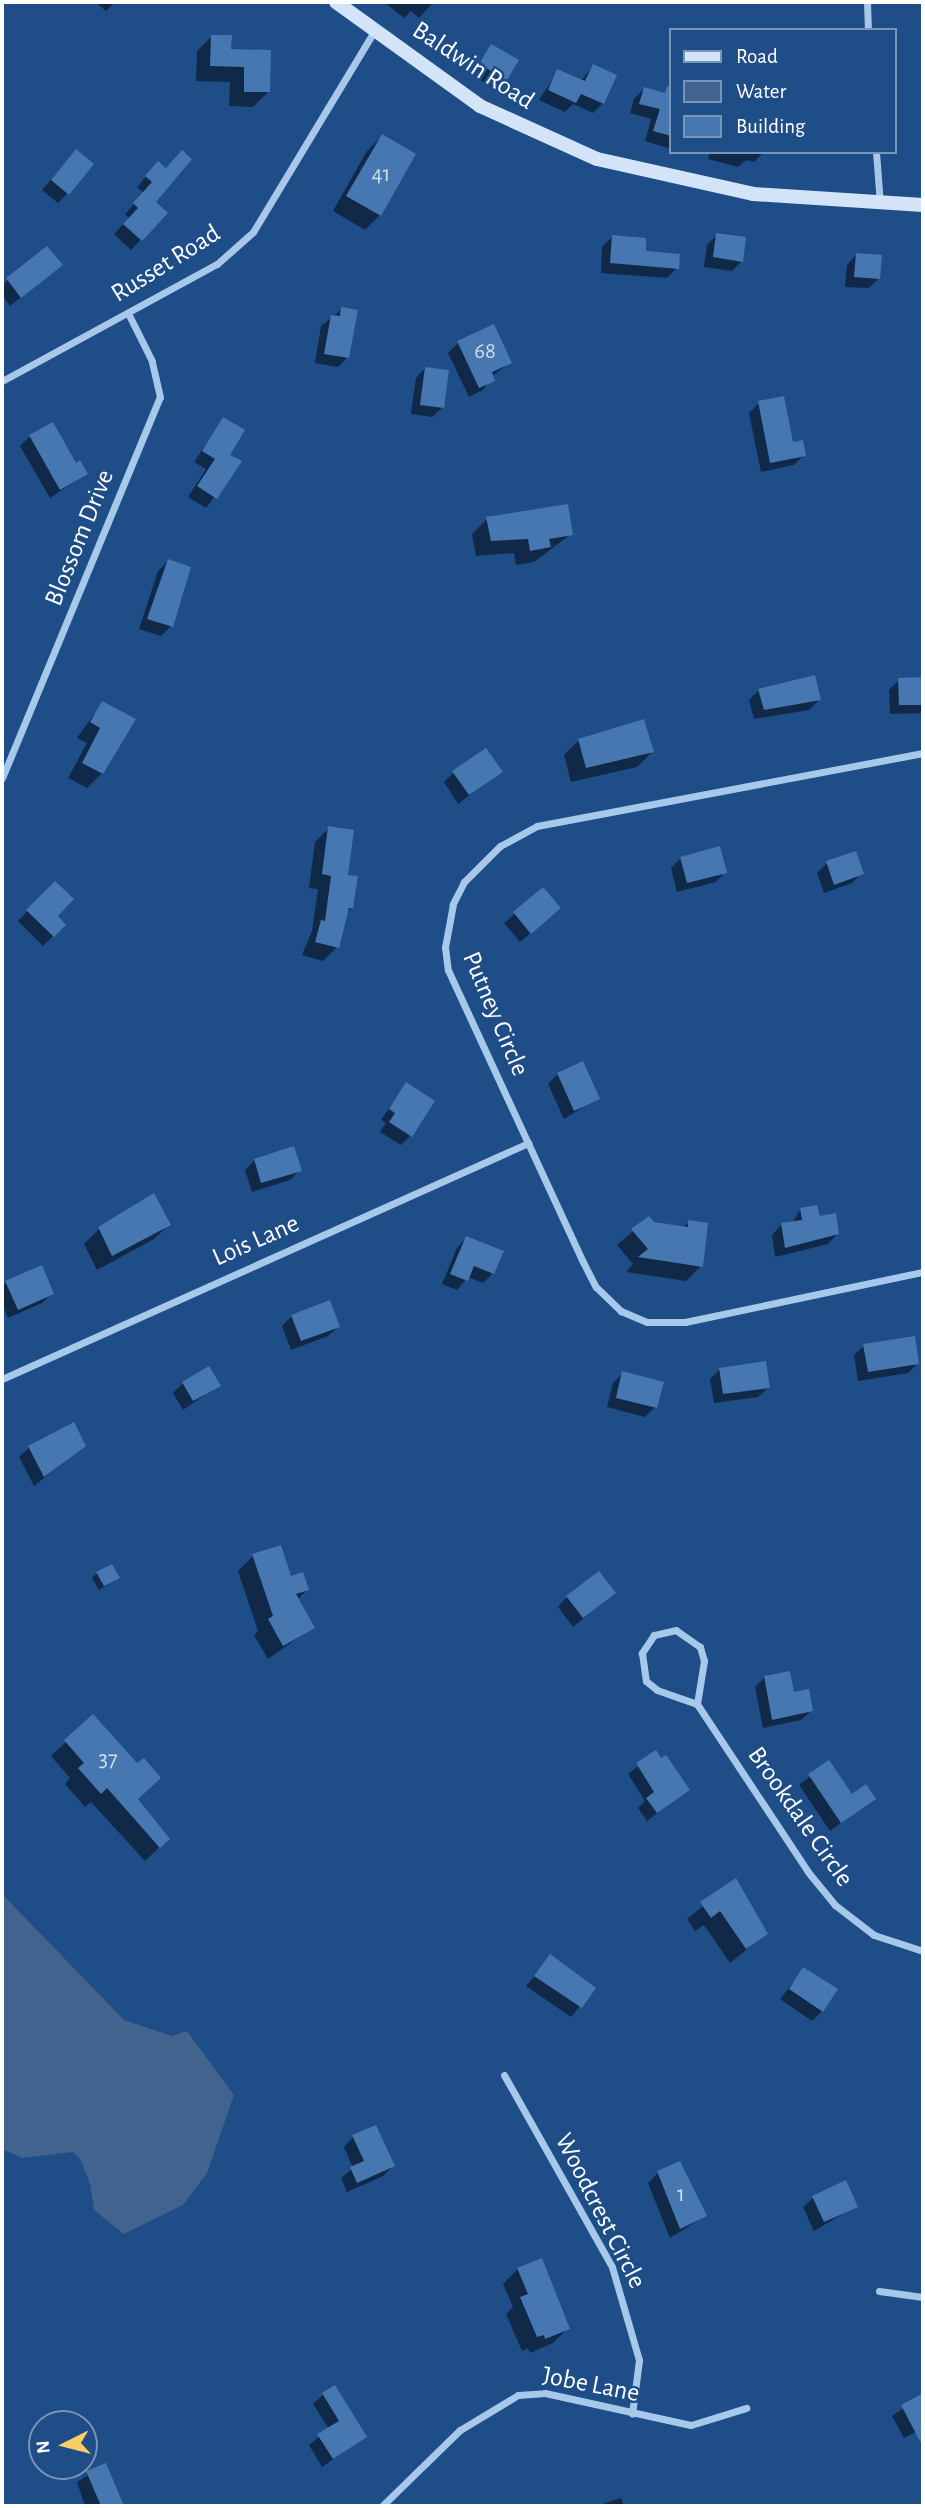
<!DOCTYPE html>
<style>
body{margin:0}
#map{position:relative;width:925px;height:2508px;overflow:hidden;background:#1e4d87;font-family:"Alegreya Sans",sans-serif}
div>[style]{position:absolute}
.water>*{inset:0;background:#41638d}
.shadow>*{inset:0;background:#0007}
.building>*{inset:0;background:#4677b0}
.street>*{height:7px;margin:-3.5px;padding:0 3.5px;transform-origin:3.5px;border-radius:3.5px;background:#a7c7eb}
.secondary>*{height:14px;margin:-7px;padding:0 7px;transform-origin:7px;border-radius:7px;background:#d3e4f8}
span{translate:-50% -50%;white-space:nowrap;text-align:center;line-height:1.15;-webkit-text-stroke:5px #1e4d87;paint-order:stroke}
.number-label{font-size:23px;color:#d1ddeb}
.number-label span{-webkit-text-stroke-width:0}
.street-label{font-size:26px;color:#fff}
.frame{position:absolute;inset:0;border:4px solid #fff;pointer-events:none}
.legend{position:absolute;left:669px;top:28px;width:228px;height:126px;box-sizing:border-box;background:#1e4d87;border:2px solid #7894b7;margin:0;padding:9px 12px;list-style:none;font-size:21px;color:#fff}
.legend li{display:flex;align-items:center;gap:14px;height:35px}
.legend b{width:35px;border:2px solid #7894b7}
.north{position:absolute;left:28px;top:2410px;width:70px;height:70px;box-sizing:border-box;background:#1e4d87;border:2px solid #7894b7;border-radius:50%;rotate:264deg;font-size:19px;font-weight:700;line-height:28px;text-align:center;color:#fff}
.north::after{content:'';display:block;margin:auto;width:24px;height:32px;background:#facd66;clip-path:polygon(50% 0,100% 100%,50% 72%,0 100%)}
</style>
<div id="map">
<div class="water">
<i style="clip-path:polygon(2px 1894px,124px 2020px,172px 2036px,187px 2031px,234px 2095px,207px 2173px,183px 2205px,124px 2234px,94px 2210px,90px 2184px,80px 2159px,73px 2152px,22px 2158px,2px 2149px)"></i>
</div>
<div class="shadow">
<i style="clip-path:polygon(95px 2px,115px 2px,106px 11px)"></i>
<i style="clip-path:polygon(384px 2px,434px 2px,419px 18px,411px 11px,404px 18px)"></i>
<i style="clip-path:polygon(212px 36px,268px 92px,253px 107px,229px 106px,230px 82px,196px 81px,197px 51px)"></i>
<i style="clip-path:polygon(491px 46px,516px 60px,496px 89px,471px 75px)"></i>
<i style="clip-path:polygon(593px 66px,603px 103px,593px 113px,573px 104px,565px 112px,539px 100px,558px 71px,580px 82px)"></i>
<i style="clip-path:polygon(644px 89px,663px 95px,659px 110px,671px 114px,671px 149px,645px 141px,651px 119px,630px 113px,634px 99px)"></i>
<i style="clip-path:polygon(382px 136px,380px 215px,365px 230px,333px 211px,367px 151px)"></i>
<i style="clip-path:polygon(76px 151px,68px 193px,58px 203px,42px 190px)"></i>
<i style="clip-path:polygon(710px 152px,764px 152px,754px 162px,746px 160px,738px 167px,708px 159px)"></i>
<i style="clip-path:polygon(158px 163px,154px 202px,166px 213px,131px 250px,114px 234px,129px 218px,125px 214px,144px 193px,137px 187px)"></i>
<i style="clip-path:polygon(717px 235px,742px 261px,732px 271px,704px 267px,707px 245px)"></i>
<i style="clip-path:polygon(612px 237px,644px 252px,677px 268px,667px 278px,601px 273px,602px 247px)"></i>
<i style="clip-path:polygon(47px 248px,60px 265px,10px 306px,2px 295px,2px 285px)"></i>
<i style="clip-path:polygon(856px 255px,879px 278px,869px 288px,845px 287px,847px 265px)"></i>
<i style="clip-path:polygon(342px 309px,348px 357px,338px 367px,315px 363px,321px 326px)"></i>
<i style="clip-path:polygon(458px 343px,510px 363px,492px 376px,483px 390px,469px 397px,448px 353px)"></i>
<i style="clip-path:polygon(425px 368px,442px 408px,432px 417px,411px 414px,416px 378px)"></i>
<i style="clip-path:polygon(759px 403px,804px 455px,794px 465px,761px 472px,749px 413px)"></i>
<i style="clip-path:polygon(223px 419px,228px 455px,239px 462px,206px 508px,188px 497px,206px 469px,194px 462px)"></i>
<i style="clip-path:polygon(30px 436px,75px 465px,86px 474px,50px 498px,20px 446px)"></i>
<i style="clip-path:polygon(487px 519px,571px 534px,534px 562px,516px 565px,514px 553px,476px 556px,472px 534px)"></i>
<i style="clip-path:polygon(168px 561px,189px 568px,171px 626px,161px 636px,139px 629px,158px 571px)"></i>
<i style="clip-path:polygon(923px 677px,923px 713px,890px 714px,889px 690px,899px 680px)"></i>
<i style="clip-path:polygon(759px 690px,819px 700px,809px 710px,754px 719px,749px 700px)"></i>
<i style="clip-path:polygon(102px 703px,102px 773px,87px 788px,68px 778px,87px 743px,77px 738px)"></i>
<i style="clip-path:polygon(579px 740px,652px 752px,637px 767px,571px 782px,564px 755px)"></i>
<i style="clip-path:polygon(454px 772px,500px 772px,458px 804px,444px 782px)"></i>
<i style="clip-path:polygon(329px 828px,352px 907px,346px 914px,337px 947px,323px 961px,302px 955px,312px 931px,318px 889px,309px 888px,315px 842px)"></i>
<i style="clip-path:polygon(681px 858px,725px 872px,716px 882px,677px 892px,671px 868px)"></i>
<i style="clip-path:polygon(827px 863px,862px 873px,852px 883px,824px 893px,817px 873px)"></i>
<i style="clip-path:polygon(55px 883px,55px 916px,64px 925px,43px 946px,18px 921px)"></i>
<i style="clip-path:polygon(543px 890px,549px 918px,520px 942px,504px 923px)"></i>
<i style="clip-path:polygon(558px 1074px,598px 1098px,564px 1119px,548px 1084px)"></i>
<i style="clip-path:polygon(406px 1084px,410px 1136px,401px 1145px,380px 1132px,386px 1123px,381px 1120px)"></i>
<i style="clip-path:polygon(255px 1160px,300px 1170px,290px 1180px,252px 1192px,245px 1170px)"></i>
<i style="clip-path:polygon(154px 1195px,169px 1225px,154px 1239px,97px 1270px,84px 1244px,99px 1229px)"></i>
<i style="clip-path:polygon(801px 1209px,837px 1234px,828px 1244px,775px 1257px,772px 1235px,781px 1225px,792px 1223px)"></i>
<i style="clip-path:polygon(648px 1218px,653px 1223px,683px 1228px,689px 1222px,701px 1266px,686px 1281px,626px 1272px,633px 1264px,617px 1245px)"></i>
<i style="clip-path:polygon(466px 1238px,493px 1273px,483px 1283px,468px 1277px,457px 1290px,442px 1284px,457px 1248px)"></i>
<i style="clip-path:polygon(6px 1282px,52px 1293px,42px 1303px,8px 1318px,2px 1304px,2px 1287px)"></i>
<i style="clip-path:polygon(292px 1316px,338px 1327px,328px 1336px,291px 1350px,282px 1326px)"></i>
<i style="clip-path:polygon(864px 1346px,918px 1363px,908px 1373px,858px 1381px,854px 1355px)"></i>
<i style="clip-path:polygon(720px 1369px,768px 1388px,758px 1397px,714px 1403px,710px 1379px)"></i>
<i style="clip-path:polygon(623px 1373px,655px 1407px,645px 1417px,607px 1407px,613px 1383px)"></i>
<i style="clip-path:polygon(183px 1383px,219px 1385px,183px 1410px,173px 1393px)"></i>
<i style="clip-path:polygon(84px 1446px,34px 1486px,19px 1457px,29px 1448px)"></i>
<i style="clip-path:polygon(253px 1556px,307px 1590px,297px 1600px,313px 1627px,268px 1659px,254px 1635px,258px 1631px,238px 1571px)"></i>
<i style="clip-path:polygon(97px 1573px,117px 1578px,99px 1590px,92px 1578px)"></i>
<i style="clip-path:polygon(614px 1593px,573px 1627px,558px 1607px,567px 1597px)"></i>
<i style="clip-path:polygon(765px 1677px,793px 1694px,811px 1711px,801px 1720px,763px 1728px,755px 1687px)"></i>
<i style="clip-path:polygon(93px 1717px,136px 1800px,168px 1839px,145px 1861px,91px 1802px,85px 1807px,65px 1784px,70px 1778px,51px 1756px)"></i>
<i style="clip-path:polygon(656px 1752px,688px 1790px,647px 1821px,638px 1808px,645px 1801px,628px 1774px)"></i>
<i style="clip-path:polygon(829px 1762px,852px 1797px,874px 1798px,830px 1831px,799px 1785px)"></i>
<i style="clip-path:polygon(735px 1881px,766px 1934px,730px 1963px,704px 1925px,695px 1931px,687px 1919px)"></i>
<i style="clip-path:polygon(550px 1957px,594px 1988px,571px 2017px,526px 1986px)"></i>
<i style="clip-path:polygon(804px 1969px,822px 2011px,812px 2021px,780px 1999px)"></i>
<i style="clip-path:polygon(353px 2137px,393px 2166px,383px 2176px,347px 2192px,341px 2178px,353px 2168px,344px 2147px)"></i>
<i style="clip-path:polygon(658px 2173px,705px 2216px,670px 2238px,648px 2183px)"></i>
<i style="clip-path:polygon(813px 2198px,856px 2206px,814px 2231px,803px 2207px)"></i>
<i style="clip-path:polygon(518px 2269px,568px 2328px,553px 2343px,530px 2353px,528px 2348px,522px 2351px,506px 2314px,513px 2307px,503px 2284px)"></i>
<i style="clip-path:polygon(323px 2395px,365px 2437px,322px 2467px,309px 2445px,329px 2429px,313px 2404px)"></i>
<i style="clip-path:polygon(923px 2395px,923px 2428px,904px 2438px,892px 2416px)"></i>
<i style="clip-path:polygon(105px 2465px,122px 2506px,85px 2506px,77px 2482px)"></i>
<i style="clip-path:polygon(621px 2498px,624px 2506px,597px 2506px)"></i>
</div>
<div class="building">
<i style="clip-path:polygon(211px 35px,232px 35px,231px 49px,271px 50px,270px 92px,244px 92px,244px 67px,210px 66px)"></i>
<i style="clip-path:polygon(491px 44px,519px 60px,507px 80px,479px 64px)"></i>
<i style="clip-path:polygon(593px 64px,617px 75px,604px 104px,581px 94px,576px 103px,548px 90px,557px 69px,585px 81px)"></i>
<i style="clip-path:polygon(667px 86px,671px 86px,671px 136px,653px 131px,660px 109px,639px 104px,644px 87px,665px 93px)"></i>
<i style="clip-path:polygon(382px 134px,416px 154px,381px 216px,346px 196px)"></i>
<i style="clip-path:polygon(76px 149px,94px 164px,69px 195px,51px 180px)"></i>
<i style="clip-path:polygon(182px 150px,192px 159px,156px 202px,168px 213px,142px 241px,123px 224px,138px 208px,133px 203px,152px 182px,145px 176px,158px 161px,166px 168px)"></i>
<i style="clip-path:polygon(716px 233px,746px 237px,743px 262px,713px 257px)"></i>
<i style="clip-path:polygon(612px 235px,646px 238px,646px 251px,680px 254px,679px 269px,610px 263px)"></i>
<i style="clip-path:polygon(47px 246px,63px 265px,21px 298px,6px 278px)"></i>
<i style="clip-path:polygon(856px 253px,882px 255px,880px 279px,854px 277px)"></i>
<i style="clip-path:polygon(341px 307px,358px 310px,349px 358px,324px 354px,331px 315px,340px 316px)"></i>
<i style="clip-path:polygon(494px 324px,512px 363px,492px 372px,495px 381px,479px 388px,457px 341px)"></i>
<i style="clip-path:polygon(425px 367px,449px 370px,444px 408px,420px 405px)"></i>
<i style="clip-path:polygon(784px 396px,793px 442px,803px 440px,806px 456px,770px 463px,758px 401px)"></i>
<i style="clip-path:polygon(223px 417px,245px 430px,230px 455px,242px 461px,217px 499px,197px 486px,215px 459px,202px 451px)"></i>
<i style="clip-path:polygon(53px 422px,76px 463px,80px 460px,88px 474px,60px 490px,29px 435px)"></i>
<i style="clip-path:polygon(568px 504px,573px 535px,549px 539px,551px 547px,530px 551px,528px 539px,491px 541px,486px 517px)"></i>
<i style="clip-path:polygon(168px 559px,191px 567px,173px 627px,147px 619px)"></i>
<i style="clip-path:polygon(815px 675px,821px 700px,764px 710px,758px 689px)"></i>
<i style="clip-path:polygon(923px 677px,923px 705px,899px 705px,898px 678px)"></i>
<i style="clip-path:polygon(102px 701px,136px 719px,103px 774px,82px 763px,100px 728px,90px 722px)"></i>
<i style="clip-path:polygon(644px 719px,654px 752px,586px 768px,578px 739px)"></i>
<i style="clip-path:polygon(486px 748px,503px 772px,469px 795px,452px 771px)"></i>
<i style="clip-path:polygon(328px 826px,354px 830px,348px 875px,358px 876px,353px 908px,349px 908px,339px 948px,315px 942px,321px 920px,325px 921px,331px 876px,322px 874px)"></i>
<i style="clip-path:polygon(720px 846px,727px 873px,687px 883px,680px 857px)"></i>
<i style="clip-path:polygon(856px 851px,864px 874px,834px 885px,826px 861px)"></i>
<i style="clip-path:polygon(55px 881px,74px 899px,58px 916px,66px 925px,54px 937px,26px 910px)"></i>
<i style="clip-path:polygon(543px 887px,561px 908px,531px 934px,513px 912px)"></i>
<i style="clip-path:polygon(583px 1061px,600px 1099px,574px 1111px,557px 1073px)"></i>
<i style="clip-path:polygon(406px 1082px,435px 1101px,412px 1137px,389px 1122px,395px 1113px,389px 1109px)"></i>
<i style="clip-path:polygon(294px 1146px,302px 1171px,261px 1183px,254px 1159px)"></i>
<i style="clip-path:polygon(154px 1193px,171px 1225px,112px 1256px,98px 1227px)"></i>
<i style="clip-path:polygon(817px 1205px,820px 1216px,836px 1213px,839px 1234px,785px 1248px,781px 1223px,802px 1220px,800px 1208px)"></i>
<i style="clip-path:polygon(649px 1216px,654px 1222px,688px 1227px,688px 1220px,708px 1223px,703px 1267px,638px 1257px,648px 1249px,631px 1229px)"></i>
<i style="clip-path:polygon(466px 1236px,504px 1251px,494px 1274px,474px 1266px,468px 1281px,450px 1274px)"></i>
<i style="clip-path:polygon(42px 1265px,54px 1294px,18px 1310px,5px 1281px)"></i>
<i style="clip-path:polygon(330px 1300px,340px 1327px,301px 1341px,291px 1315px)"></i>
<i style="clip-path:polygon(915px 1336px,919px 1364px,868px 1372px,863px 1344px)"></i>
<i style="clip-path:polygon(766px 1361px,770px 1388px,723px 1394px,719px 1368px)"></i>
<i style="clip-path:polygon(209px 1366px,221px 1386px,193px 1401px,182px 1382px)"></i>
<i style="clip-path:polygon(622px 1371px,664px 1382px,657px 1408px,616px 1398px)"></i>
<i style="clip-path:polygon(74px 1422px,86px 1446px,44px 1477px,28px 1446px)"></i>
<i style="clip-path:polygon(281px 1545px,291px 1576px,303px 1572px,309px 1590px,296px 1594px,315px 1628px,283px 1646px,268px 1619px,273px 1616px,252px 1554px)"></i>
<i style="clip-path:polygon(112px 1564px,120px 1578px,104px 1586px,96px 1572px)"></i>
<i style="clip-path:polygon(599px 1571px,616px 1593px,583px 1618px,566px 1596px)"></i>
<i style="clip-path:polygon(790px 1671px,794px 1692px,809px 1689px,813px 1711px,772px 1720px,764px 1676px)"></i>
<i style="clip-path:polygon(93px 1714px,137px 1763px,144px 1758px,161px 1778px,138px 1799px,170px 1839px,160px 1848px,107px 1788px,101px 1794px,78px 1768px,84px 1763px,64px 1740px)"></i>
<i style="clip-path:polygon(656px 1750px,661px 1758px,666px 1755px,690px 1790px,657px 1813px,646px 1798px,654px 1792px,636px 1763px)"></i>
<i style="clip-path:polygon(829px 1760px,852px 1794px,866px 1784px,876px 1799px,841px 1823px,808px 1774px)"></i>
<i style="clip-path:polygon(736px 1878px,768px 1934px,746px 1949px,720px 1911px,711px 1918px,700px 1902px)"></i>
<i style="clip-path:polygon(550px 1954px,596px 1988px,582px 2008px,534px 1976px)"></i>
<i style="clip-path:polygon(803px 1967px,838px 1989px,823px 2012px,789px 1989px)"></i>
<i style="clip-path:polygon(376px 2125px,395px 2166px,357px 2183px,350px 2167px,364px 2161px,352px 2135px)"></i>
<i style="clip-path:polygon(680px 2161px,707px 2216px,680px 2229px,657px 2171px)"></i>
<i style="clip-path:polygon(846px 2180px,858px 2207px,824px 2222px,812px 2196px)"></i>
<i style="clip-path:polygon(542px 2258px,570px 2329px,545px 2339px,544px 2335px,537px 2337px,520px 2297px,528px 2294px,517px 2268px)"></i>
<i style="clip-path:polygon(335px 2385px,367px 2437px,333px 2459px,317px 2434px,339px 2421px,322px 2393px)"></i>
<i style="clip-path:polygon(923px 2393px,923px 2447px,901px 2405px)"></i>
<i style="clip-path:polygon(106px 2463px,124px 2506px,101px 2506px,86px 2471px)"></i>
</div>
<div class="street">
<i style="left:867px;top:2px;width:28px;rotate:88deg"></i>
<i style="left:876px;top:152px;width:52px;rotate:85.6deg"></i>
<i style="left:2px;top:381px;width:245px;rotate:-28.6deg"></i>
<i style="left:217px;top:264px;width:48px;rotate:-41.6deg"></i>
<i style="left:253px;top:232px;width:236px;rotate:-58.9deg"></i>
<i style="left:923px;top:753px;width:393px;rotate:169.3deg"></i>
<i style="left:537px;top:826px;width:42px;rotate:151.6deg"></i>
<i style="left:500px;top:846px;width:51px;rotate:135deg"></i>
<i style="left:464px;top:882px;width:25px;rotate:117deg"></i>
<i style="left:453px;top:904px;width:44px;rotate:100.5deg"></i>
<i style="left:445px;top:947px;width:23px;rotate:83deg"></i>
<i style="left:448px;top:970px;width:322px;rotate:65.2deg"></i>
<i style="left:583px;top:1262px;width:28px;rotate:63deg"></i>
<i style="left:596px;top:1287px;width:35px;rotate:44deg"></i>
<i style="left:621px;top:1311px;width:28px;rotate:23deg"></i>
<i style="left:647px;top:1322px;width:38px"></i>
<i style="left:685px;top:1322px;width:243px;rotate:-11.9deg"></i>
<i style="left:2px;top:778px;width:412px;rotate:-67.5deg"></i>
<i style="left:160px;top:397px;width:37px;rotate:-103deg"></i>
<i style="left:152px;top:361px;width:54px;rotate:-116.6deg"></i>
<i style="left:2px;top:1379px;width:577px;rotate:-24.16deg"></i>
<i style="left:697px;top:1704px;width:44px;rotate:-80.8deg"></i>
<i style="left:704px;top:1661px;width:15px;rotate:-106deg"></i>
<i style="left:700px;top:1647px;width:29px;rotate:-145deg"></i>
<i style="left:676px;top:1630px;width:23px;rotate:167deg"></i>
<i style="left:654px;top:1635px;width:22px;rotate:124deg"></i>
<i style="left:642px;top:1653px;width:28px;rotate:82deg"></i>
<i style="left:646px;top:1681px;width:14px;rotate:39deg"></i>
<i style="left:657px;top:1690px;width:42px;rotate:19.3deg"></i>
<i style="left:697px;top:1704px;width:201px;rotate:56.5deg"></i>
<i style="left:808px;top:1872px;width:43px;rotate:50.7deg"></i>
<i style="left:835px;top:1905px;width:49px;rotate:37.6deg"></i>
<i style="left:874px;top:1935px;width:52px;rotate:18.1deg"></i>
<i style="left:504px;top:2075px;width:220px;rotate:60.6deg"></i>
<i style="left:612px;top:2267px;width:97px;rotate:73.8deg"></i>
<i style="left:639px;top:2360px;width:54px;rotate:97.4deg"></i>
<i style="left:879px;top:2291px;width:44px;rotate:7.8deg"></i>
<i style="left:382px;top:2506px;width:109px;rotate:-44.3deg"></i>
<i style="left:460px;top:2430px;width:68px;rotate:-31.1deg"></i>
<i style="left:518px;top:2395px;width:27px;rotate:-4deg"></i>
<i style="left:545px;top:2393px;width:149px;rotate:12.4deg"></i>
<i style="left:691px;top:2425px;width:58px;rotate:-17.2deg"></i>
</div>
<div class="secondary">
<i style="left:336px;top:2px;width:178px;rotate:35.8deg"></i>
<i style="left:480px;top:106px;width:128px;rotate:24.4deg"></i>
<i style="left:597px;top:159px;width:160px;rotate:12.6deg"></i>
<i style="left:753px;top:194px;width:170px;rotate:3.7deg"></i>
</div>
<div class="number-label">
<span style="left:381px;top:175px">41</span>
<span style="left:485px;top:352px">68</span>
<span style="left:108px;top:1760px">37</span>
<span style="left:681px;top:2195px">1</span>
</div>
<div class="street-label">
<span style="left:473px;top:66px;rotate:33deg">Baldwin Road</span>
<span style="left:166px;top:264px;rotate:-32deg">Russet Road</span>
<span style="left:80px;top:538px;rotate:-68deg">Blossom Drive</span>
<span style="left:495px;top:1014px;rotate:67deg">Putney Circle</span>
<span style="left:256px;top:1241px;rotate:-24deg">Lois Lane</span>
<span style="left:800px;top:1817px;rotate:55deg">Brookdale Circle</span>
<span style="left:600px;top:2211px;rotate:63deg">Woodcrest Circle</span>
<span style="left:591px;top:2385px;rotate:11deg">Jobe Lane</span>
</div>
<div class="frame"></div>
<ul class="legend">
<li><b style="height:9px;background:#d3e4f8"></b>Road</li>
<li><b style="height:19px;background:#41638d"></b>Water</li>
<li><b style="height:19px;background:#4677b0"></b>Building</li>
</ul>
<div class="north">N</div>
</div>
